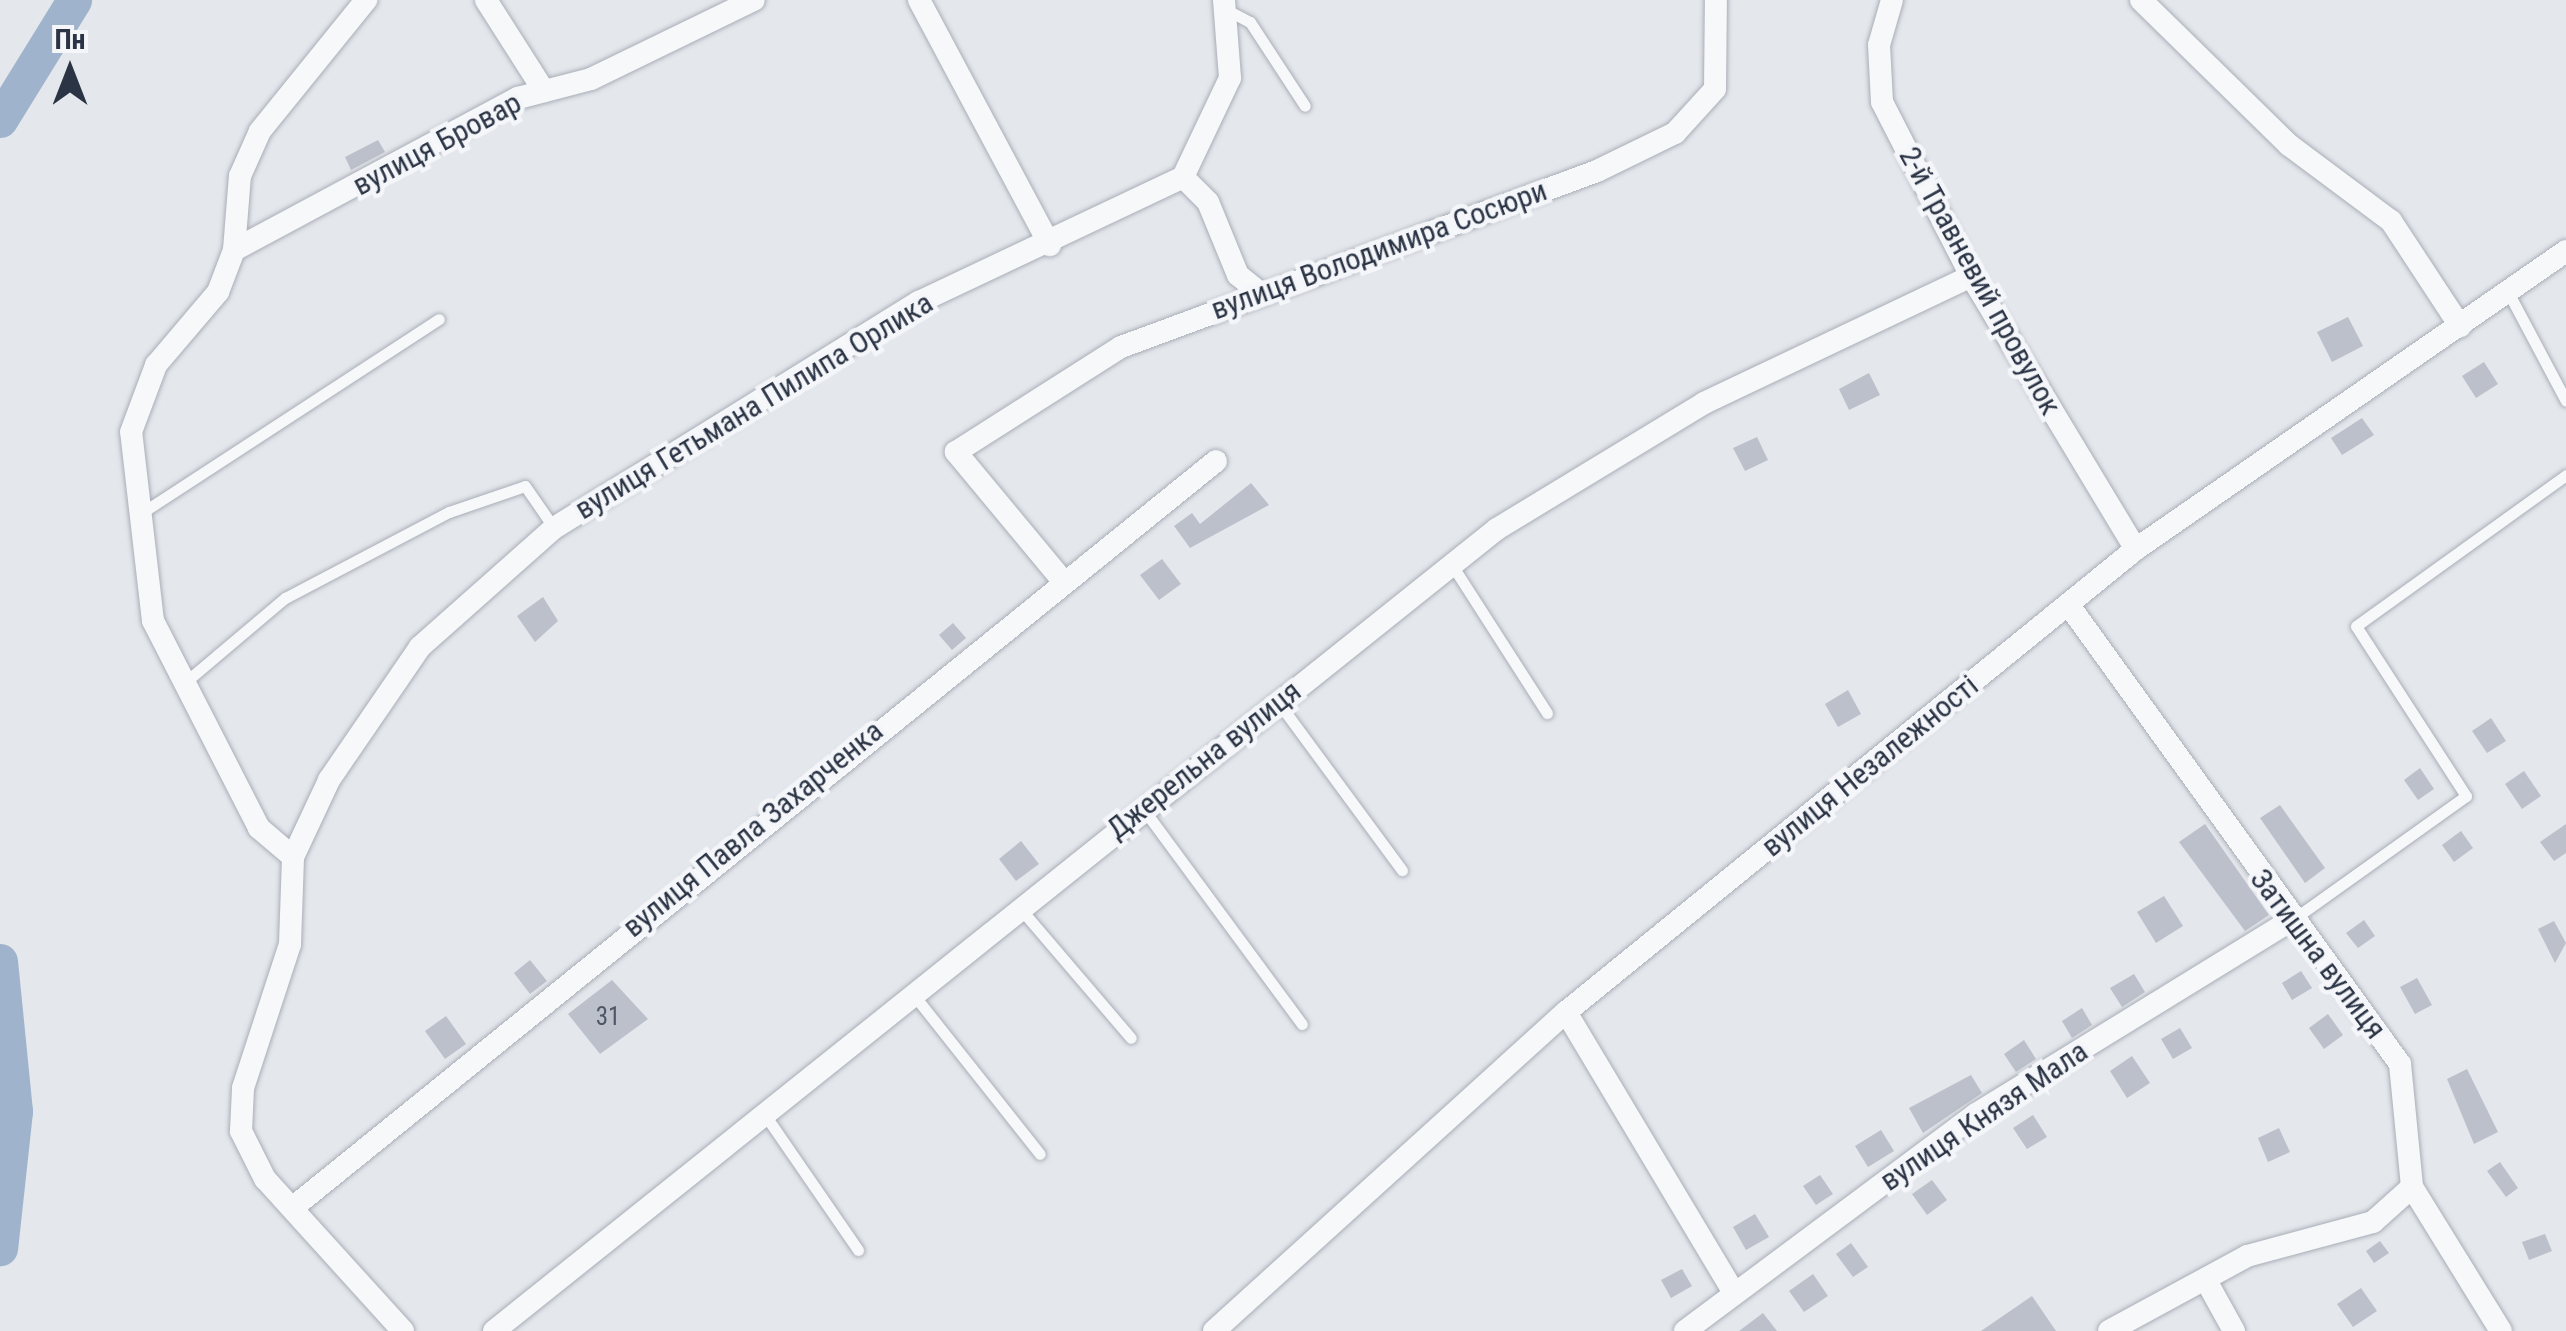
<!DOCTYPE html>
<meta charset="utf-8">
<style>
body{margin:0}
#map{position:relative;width:2566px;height:1331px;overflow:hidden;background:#e4e7ec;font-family:"Roboto Condensed",sans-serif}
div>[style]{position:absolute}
.river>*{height:35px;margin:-17.5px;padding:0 17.5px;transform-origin:17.5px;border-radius:17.5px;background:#9fb4cc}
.building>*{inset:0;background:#bbc0ca}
.roads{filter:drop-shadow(0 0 2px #a9aeb7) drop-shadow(0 0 2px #a9aeb7)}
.service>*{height:11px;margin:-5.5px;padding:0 5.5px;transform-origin:5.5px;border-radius:5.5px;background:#f7f8fa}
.minor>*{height:22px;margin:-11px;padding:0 11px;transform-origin:11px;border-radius:11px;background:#f7f8fa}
span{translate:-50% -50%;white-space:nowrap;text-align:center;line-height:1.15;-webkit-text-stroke:9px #f4f6f9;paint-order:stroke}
.number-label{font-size:25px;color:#4f5766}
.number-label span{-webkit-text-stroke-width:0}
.street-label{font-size:30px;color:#2b3445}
.north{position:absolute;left:20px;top:20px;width:100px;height:100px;-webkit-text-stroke:8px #f4f6f9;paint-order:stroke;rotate:0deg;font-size:28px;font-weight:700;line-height:40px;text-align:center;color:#2b3445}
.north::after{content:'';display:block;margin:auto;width:35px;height:45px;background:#2b3445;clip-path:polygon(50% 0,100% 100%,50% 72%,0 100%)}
</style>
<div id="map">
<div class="river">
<i style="left:0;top:120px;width:141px;rotate:-58.3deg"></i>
<i style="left:0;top:961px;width:151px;rotate:84.3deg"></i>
<i style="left:15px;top:1111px;width:138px;rotate:96.2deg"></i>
</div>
<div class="building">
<i style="clip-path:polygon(378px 140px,385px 152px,351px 170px,345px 157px)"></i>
<i style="clip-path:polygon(2348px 317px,2363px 346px,2332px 362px,2317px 332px)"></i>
<i style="clip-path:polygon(2484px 362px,2498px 384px,2476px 398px,2462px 376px)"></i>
<i style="clip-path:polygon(1869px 373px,1880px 395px,1849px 410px,1839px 389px)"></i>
<i style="clip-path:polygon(2362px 418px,2374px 435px,2342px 455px,2331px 438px)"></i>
<i style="clip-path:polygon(1757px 437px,1768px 460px,1745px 471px,1733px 448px)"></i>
<i style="clip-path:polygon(1251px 483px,1269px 505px,1190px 548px,1174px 526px,1192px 513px,1200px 524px)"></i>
<i style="clip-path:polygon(1162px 559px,1181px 584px,1159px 600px,1140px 575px)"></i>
<i style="clip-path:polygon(543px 597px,558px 621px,535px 642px,517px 616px)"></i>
<i style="clip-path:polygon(953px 623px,966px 638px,952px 650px,939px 635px)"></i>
<i style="clip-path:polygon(1848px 690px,1861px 714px,1838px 727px,1825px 704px)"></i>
<i style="clip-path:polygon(2491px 718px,2506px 741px,2487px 753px,2472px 731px)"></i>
<i style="clip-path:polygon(2420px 768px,2434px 789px,2418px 800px,2404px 780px)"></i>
<i style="clip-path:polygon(2524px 771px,2541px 796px,2522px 809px,2505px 784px)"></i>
<i style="clip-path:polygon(2280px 805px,2325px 868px,2305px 883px,2260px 818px)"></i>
<i style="clip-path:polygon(2205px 824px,2269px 915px,2245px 931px,2179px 842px)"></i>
<i style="clip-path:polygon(2566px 824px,2566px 853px,2554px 861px,2540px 842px)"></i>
<i style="clip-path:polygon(2461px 831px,2473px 848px,2454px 862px,2442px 845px)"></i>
<i style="clip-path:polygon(1021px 841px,1039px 864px,1016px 881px,999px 859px)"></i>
<i style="clip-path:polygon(2164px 896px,2183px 926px,2156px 943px,2137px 912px)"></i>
<i style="clip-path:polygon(2364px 920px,2375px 936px,2358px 948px,2346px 933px)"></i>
<i style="clip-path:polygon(2554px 921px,2566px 943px,2555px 963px,2538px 929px)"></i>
<i style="clip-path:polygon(530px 960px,547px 981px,530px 994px,514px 973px)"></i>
<i style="clip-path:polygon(2301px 971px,2312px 988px,2292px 1000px,2282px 983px)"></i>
<i style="clip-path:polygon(2134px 974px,2145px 992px,2122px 1007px,2110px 988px)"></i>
<i style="clip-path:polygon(2417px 978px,2432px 1005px,2415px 1014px,2400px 987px)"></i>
<i style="clip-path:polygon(612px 980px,648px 1019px,600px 1054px,568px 1014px)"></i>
<i style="clip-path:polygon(2082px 1008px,2092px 1025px,2072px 1038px,2062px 1021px)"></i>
<i style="clip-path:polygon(2328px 1014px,2343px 1035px,2324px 1049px,2309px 1028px)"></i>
<i style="clip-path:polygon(446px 1016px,466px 1044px,445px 1059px,425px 1031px)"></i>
<i style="clip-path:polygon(2180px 1028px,2192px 1048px,2173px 1059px,2161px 1039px)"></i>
<i style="clip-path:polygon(2024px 1040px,2036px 1059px,2016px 1072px,2004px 1054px)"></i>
<i style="clip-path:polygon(2132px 1056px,2150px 1083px,2127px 1098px,2110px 1071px)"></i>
<i style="clip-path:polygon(2467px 1069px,2498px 1132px,2474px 1144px,2447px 1079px)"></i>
<i style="clip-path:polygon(1971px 1075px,1982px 1093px,1923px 1133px,1909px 1108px)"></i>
<i style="clip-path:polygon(2033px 1115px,2047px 1137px,2027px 1149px,2013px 1128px)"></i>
<i style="clip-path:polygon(2279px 1128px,2290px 1152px,2268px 1162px,2258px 1138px)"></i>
<i style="clip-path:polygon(1881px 1130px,1894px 1151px,1868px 1167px,1855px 1146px)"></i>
<i style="clip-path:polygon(2500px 1162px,2518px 1188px,2506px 1197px,2487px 1171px)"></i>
<i style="clip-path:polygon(1820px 1175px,1833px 1194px,1816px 1205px,1803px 1186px)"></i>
<i style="clip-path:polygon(1932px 1180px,1947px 1200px,1927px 1215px,1912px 1194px)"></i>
<i style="clip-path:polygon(1755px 1214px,1769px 1237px,1746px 1250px,1733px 1227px)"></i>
<i style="clip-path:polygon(2545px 1234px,2552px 1251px,2529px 1260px,2522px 1242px)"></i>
<i style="clip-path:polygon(2380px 1241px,2389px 1253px,2374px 1263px,2366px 1251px)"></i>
<i style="clip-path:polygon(1851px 1243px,1868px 1267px,1853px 1277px,1836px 1254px)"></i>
<i style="clip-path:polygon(1682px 1269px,1692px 1286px,1671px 1298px,1661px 1280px)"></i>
<i style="clip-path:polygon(1813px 1274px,1828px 1296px,1804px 1312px,1789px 1291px)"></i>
<i style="clip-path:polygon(2361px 1288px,2377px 1311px,2353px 1327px,2337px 1304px)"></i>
<i style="clip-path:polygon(2032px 1296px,2056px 1331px,1981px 1331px)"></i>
<i style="clip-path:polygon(1763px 1313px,1777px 1331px,1739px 1331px)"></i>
</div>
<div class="roads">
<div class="service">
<i style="left:1227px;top:10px;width:26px;rotate:28deg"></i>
<i style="left:1250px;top:22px;width:100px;rotate:56.8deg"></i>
<i style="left:2508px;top:292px;width:123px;rotate:62deg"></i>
<i style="left:143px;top:512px;width:353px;rotate:-33.1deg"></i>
<i style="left:1452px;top:565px;width:176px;rotate:57.3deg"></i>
<i style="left:189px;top:679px;width:126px;rotate:-40.2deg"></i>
<i style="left:285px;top:598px;width:185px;rotate:-27.7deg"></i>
<i style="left:449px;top:512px;width:80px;rotate:-18.9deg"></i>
<i style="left:525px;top:486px;width:51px;rotate:55.4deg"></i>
<i style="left:1278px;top:702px;width:209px;rotate:53.6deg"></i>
<i style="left:1144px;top:810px;width:266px;rotate:53.6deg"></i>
<i style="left:1019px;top:907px;width:172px;rotate:49.5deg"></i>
<i style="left:2295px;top:918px;width:210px;rotate:-35.5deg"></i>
<i style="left:2466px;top:796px;width:202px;rotate:-122.9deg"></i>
<i style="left:2356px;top:626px;width:259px;rotate:-35.7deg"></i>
<i style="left:913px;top:994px;width:204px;rotate:51.6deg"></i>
<i style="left:765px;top:1115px;width:164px;rotate:55.4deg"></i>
</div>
<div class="minor">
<i style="left:486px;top:0;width:108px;rotate:57.5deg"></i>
<i style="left:919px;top:0;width:278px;rotate:61.9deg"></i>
<i style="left:1892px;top:0;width:47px;rotate:106.1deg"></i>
<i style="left:1879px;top:45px;width:57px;rotate:87deg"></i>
<i style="left:1882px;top:102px;width:195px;rotate:62.9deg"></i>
<i style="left:1971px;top:276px;width:319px;rotate:58.9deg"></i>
<i style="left:2141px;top:0;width:207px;rotate:44.4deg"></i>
<i style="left:2289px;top:145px;width:127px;rotate:36.7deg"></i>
<i style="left:2391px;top:221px;width:126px;rotate:56.7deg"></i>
<i style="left:1183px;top:177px;width:35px;rotate:45deg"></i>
<i style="left:1208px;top:202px;width:79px;rotate:67.7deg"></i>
<i style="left:1238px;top:275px;width:27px;rotate:39deg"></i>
<i style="left:234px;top:250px;width:322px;rotate:-28.2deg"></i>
<i style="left:518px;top:98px;width:75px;rotate:-14.6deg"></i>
<i style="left:591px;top:79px;width:181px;rotate:-25.9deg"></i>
<i style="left:1063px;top:581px;width:168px;rotate:-129.7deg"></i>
<i style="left:956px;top:452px;width:196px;rotate:-32.5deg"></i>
<i style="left:1121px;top:347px;width:507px;rotate:-20.29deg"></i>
<i style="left:1597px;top:171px;width:87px;rotate:-26deg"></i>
<i style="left:1675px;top:133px;width:59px;rotate:-47.7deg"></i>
<i style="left:1715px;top:89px;width:89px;rotate:-89.4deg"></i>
<i style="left:2068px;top:604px;width:567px;rotate:54.18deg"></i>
<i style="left:2400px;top:1064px;width:124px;rotate:84.4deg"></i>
<i style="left:2412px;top:1187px;width:169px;rotate:58.3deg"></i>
<i style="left:293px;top:857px;width:45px;rotate:-139.5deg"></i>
<i style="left:259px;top:828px;width:233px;rotate:-117.1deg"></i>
<i style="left:153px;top:621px;width:190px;rotate:-96.6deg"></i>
<i style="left:131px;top:432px;width:72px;rotate:-69.5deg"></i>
<i style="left:156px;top:365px;width:96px;rotate:-49.7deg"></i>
<i style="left:218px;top:292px;width:45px;rotate:-69.1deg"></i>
<i style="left:234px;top:250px;width:74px;rotate:-85.4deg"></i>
<i style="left:240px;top:176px;width:49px;rotate:-66deg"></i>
<i style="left:260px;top:131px;width:169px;rotate:-51deg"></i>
<i style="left:1566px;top:1012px;width:327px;rotate:59.1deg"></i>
<i style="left:296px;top:1205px;width:1183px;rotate:-38.96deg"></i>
<i style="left:2208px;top:1284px;width:54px;rotate:61deg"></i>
<i style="left:403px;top:1331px;width:205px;rotate:-132.2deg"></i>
<i style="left:265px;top:1179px;width:54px;rotate:-116.6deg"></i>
<i style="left:241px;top:1131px;width:43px;rotate:-87.3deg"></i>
<i style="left:243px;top:1088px;width:151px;rotate:-71.9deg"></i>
<i style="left:290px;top:944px;width:87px;rotate:-88deg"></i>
<i style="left:293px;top:857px;width:85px;rotate:-64.9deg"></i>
<i style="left:329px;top:780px;width:161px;rotate:-55.6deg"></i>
<i style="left:420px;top:647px;width:179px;rotate:-41.6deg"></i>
<i style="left:554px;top:528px;width:429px;rotate:-31.8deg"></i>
<i style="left:919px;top:302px;width:292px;rotate:-25.3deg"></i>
<i style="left:1183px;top:177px;width:110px;rotate:-64.6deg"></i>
<i style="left:1230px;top:78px;width:78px;rotate:-94.4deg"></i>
<i style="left:494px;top:1331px;width:1284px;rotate:-38.65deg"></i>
<i style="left:1497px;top:529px;width:242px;rotate:-31.3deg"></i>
<i style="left:1704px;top:403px;width:296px;rotate:-25.4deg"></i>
<i style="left:1214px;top:1331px;width:475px;rotate:-42.2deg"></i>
<i style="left:1566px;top:1012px;width:734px;rotate:-39.09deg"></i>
<i style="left:2136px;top:549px;width:523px;rotate:-34.72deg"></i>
<i style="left:1685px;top:1331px;width:363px;rotate:-36.7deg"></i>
<i style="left:1976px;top:1114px;width:374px;rotate:-31.6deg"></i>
<i style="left:2109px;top:1331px;width:157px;rotate:-28.5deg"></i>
<i style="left:2247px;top:1256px;width:131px;rotate:-15.1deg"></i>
<i style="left:2373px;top:1222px;width:52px;rotate:-41.9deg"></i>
</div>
</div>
<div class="number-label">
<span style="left:608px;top:1017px">31</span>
</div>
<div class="street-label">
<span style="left:437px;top:144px;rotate:-28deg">вулиця Бровар</span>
<span style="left:1379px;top:250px;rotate:-20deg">вулиця Володимира Сосюри</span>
<span style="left:1980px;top:281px;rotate:61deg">2-й Травневий провулок</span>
<span style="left:754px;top:406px;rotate:-31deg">вулиця Гетьмана Пилипа Орлика</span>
<span style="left:1204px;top:760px;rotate:-38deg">Джерельна вулиця</span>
<span style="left:1870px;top:766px;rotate:-39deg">вулиця Незалежності</span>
<span style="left:753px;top:829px;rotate:-39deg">вулиця Павла Захарченка</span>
<span style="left:2318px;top:954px;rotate:53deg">Затишна вулиця</span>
<span style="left:1984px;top:1116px;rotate:-34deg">вулиця Князя Мала</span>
</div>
<div class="north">Пн</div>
</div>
